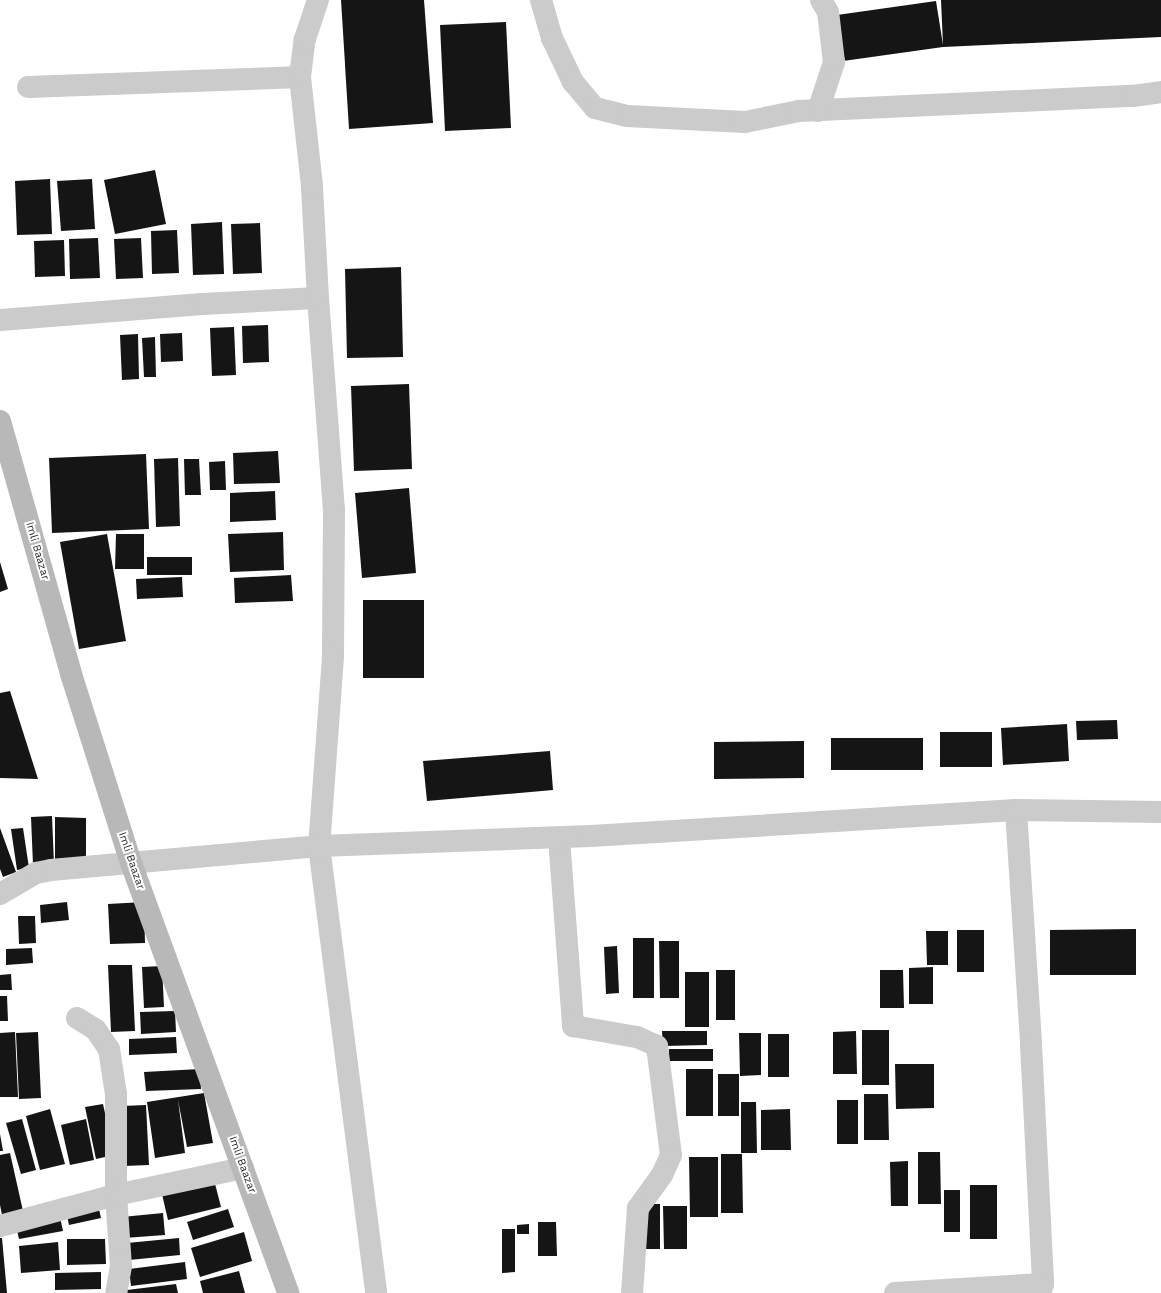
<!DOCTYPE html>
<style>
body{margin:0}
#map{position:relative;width:1161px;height:1293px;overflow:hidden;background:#fff;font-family:"Work Sans",sans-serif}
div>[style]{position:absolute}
.building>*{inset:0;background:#151515}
.minor>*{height:22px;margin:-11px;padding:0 11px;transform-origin:11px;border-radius:11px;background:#cbcbcb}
.secondary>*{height:22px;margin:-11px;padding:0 11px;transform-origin:11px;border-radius:11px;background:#b8b8b8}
span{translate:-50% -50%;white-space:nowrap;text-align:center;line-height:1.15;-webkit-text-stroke:4px #fff;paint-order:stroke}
.street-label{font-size:11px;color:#2e2e2e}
</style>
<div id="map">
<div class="building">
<i style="clip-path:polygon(341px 0,424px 0,433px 123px,349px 129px)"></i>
<i style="clip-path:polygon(941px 0,1161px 0,1161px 37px,943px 47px,843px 61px,837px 15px,936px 1px,943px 45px)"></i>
<i style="clip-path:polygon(506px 22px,511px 128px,445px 131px,440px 25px)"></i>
<i style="clip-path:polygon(155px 170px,166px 224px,115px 234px,104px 180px)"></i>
<i style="clip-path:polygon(50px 179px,52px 234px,17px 235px,15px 181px)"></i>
<i style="clip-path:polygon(92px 179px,95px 229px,61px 231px,57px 181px)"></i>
<i style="clip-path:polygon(222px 222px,224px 274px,193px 275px,191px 224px)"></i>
<i style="clip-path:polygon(260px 223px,262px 273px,233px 274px,231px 224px)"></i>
<i style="clip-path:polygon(177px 230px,179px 273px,152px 274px,151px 231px)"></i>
<i style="clip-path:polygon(98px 238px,100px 278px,70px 279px,69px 239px)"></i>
<i style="clip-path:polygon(141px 238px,143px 278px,116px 279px,114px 239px)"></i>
<i style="clip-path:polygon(64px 240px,65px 276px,35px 277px,34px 241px)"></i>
<i style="clip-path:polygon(401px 267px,403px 357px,347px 358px,345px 269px)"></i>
<i style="clip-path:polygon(268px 325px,269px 362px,243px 363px,242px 326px)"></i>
<i style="clip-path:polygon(234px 327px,236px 375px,212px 376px,210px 328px)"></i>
<i style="clip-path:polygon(182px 333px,183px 361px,161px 362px,160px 334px)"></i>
<i style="clip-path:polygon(138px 334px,139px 379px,122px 380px,120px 335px)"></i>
<i style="clip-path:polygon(155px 337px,156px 377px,144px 377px,142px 338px)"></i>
<i style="clip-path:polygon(409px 384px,412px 469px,354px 471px,351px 386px)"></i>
<i style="clip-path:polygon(278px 451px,280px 483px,234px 484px,233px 453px)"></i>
<i style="clip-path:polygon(146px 454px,149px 529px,52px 533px,49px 458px)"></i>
<i style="clip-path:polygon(178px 458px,180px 526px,156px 527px,154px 459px)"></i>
<i style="clip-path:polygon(184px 459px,199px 459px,201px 495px,185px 495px)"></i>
<i style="clip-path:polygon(225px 461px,226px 490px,210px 490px,209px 462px)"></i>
<i style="clip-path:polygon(409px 488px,416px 573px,362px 578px,355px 493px)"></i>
<i style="clip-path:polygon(275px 491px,276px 520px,230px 522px,230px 493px)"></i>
<i style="clip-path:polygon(283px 532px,284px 570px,230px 572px,228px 534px)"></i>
<i style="clip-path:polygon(107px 534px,126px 641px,79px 649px,60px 542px)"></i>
<i style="clip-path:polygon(116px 534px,144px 534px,144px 569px,115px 569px)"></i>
<i style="clip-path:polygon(147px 557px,192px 557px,192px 575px,147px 575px)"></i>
<i style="clip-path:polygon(0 562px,8px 589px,0 592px)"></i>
<i style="clip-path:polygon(291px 575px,293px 601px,235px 603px,234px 578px)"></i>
<i style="clip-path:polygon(182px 577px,183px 597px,137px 599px,136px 579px)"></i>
<i style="clip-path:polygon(363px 600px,424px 600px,424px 678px,363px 678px)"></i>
<i style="clip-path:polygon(10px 691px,38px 779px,0 778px,0 693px)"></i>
<i style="clip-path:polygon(1117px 720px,1118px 739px,1077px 740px,1076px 721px)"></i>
<i style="clip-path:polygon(1067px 724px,1069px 761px,1003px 765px,1001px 728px)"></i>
<i style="clip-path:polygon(940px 732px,992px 732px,992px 767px,940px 767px)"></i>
<i style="clip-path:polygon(831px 738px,923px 738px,923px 770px,831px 770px)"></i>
<i style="clip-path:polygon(804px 741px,804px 778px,714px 779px,714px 742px)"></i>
<i style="clip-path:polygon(550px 751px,553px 790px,427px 801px,423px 761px)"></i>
<i style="clip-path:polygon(52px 816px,54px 864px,33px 865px,31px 817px)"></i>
<i style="clip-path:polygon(55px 817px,86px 818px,86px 864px,55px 864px)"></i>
<i style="clip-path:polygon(0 828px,16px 872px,3px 877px,0 869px)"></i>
<i style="clip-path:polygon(23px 828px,29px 868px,17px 870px,11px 829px)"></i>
<i style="clip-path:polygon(67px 902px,69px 920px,41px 923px,40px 905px)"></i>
<i style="clip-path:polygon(144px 902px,145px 943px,110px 944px,108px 904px)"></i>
<i style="clip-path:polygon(18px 916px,35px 916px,36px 943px,19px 944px)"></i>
<i style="clip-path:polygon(1136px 929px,1136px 975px,1050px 975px,1050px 930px)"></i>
<i style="clip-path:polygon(957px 930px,984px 930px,984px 972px,957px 972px)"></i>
<i style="clip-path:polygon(926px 931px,948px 931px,948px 965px,927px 965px)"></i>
<i style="clip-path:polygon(633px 938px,654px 938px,654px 998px,633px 998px)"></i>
<i style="clip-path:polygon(659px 941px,679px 941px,679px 998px,660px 998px)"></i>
<i style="clip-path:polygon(617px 946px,619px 993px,606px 994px,604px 947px)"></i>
<i style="clip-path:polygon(32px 948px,33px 963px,6px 965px,6px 949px)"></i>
<i style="clip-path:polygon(108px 965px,132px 965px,135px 1031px,111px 1032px)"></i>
<i style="clip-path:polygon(162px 966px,164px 1007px,144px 1008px,142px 967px)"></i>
<i style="clip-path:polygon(933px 967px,933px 1004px,909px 1004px,909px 968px)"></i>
<i style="clip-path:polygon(716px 970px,735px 970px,735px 1020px,716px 1020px)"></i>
<i style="clip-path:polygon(880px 970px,903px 970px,904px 1008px,880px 1008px)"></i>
<i style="clip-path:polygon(685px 972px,709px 972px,709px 1027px,685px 1027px)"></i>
<i style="clip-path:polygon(11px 974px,12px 990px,0 990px,0 975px)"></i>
<i style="clip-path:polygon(0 996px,7px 996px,8px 1021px,0 1021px)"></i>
<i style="clip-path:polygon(175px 1011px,176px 1032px,141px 1034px,140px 1012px)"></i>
<i style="clip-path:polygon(862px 1030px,889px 1030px,889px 1085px,862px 1085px)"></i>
<i style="clip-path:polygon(662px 1031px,707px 1031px,707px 1045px,663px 1046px)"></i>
<i style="clip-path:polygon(856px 1031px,857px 1074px,833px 1074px,833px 1032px)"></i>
<i style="clip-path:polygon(15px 1032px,18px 1097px,0 1097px,0 1033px)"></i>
<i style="clip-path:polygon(38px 1032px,41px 1098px,19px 1099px,16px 1033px)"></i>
<i style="clip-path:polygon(739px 1033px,761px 1033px,761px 1075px,740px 1076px)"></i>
<i style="clip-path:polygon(768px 1034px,789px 1034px,789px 1077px,768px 1077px)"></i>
<i style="clip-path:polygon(176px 1037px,177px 1053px,129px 1055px,129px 1039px)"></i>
<i style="clip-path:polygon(669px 1049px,713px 1049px,713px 1061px,669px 1061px)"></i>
<i style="clip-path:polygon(895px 1064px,934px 1064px,934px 1108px,896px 1109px)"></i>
<i style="clip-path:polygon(200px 1069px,201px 1089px,146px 1091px,144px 1072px)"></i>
<i style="clip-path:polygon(686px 1069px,713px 1069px,713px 1116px,686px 1116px)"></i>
<i style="clip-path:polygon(718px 1074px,739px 1074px,739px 1116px,718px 1116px)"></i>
<i style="clip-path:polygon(204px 1093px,213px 1143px,187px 1147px,178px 1100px,185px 1153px,155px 1158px,147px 1102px)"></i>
<i style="clip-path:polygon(864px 1094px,888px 1094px,889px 1140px,864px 1140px)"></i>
<i style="clip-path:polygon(837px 1100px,858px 1100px,858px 1144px,837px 1144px)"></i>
<i style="clip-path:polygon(741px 1102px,756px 1102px,757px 1153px,741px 1153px)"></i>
<i style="clip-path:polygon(103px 1104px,114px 1155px,96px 1159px,85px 1107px)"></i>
<i style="clip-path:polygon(146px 1105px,149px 1165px,124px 1166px,122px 1106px)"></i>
<i style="clip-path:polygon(50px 1109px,65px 1164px,40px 1170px,26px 1116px)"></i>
<i style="clip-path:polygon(790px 1109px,791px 1150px,761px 1150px,761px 1110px)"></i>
<i style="clip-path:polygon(22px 1119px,36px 1170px,21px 1174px,6px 1123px)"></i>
<i style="clip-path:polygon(86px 1119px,94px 1160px,70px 1165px,61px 1125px)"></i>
<i style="clip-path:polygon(0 1134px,3px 1151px,0 1151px)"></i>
<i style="clip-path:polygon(918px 1152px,940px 1152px,941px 1204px,918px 1204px)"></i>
<i style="clip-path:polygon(10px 1153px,23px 1211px,2px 1215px,0 1205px,0 1155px)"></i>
<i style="clip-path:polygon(721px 1154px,742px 1154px,743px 1213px,721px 1213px)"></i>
<i style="clip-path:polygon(689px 1157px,718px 1157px,718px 1217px,690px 1217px)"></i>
<i style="clip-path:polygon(908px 1161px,908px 1206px,891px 1206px,890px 1162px)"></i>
<i style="clip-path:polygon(213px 1176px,221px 1207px,168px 1220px,161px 1190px)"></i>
<i style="clip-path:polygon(970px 1185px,997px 1185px,997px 1239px,970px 1239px)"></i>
<i style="clip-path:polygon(944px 1190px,960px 1190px,960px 1232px,944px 1232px)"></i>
<i style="clip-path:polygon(645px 1204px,660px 1204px,660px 1249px,645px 1249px)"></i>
<i style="clip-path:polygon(98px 1205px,101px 1218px,69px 1225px,66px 1211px)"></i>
<i style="clip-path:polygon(663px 1206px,687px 1206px,687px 1249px,664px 1249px)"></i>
<i style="clip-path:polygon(228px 1209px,234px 1227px,193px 1240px,187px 1222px)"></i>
<i style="clip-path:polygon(163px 1213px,165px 1235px,124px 1238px,122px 1217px)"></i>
<i style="clip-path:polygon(60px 1217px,63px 1231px,19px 1239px,16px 1226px)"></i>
<i style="clip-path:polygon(538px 1222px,556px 1222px,557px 1256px,538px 1256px)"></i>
<i style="clip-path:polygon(529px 1224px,529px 1234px,517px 1234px,517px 1225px)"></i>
<i style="clip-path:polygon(502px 1229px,515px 1229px,515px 1272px,502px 1273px)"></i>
<i style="clip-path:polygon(244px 1232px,252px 1261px,200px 1277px,191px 1248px)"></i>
<i style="clip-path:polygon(0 1238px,2px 1238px,7px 1293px,0 1293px)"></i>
<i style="clip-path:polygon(179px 1238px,180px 1255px,129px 1260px,127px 1243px)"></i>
<i style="clip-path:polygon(67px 1239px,105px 1239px,106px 1264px,67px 1265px)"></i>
<i style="clip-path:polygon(58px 1242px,60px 1270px,21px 1273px,19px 1246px)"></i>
<i style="clip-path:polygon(185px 1262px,187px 1279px,131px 1286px,129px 1269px)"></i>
<i style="clip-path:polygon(239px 1271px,245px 1293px,203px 1293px,200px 1281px)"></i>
<i style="clip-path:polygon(101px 1272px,101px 1289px,55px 1290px,55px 1273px)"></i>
<i style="clip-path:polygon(176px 1284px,178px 1293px,127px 1293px,127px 1290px)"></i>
</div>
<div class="minor">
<i style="left:541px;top:0;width:40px;rotate:74deg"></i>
<i style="left:552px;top:38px;width:49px;rotate:64.5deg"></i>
<i style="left:573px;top:82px;width:34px;rotate:50deg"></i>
<i style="left:595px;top:108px;width:33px;rotate:14deg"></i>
<i style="left:627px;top:116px;width:118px;rotate:2.9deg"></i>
<i style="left:745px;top:122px;width:55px;rotate:-11.5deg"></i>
<i style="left:799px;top:111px;width:334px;rotate:-2.6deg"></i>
<i style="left:1133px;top:96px;width:28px;rotate:-8deg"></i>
<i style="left:28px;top:87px;width:272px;rotate:-2.1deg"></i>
<i style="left:818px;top:111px;width:52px;rotate:-71.9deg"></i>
<i style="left:834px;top:62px;width:50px;rotate:-96.8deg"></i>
<i style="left:828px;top:12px;width:14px;rotate:-120deg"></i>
<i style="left:318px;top:298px;width:212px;rotate:85.7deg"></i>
<i style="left:334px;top:509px;width:148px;rotate:90.4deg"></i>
<i style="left:333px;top:657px;width:190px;rotate:94.2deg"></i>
<i style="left:319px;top:846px;width:451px;rotate:82.7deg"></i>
<i style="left:0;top:320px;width:203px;rotate:-4.5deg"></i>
<i style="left:202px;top:304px;width:116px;rotate:-3deg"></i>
<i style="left:318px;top:298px;width:112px;rotate:-93.1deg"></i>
<i style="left:312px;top:186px;width:110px;rotate:-96.3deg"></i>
<i style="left:300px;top:77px;width:38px;rotate:-83deg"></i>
<i style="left:305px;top:39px;width:41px;rotate:-71.6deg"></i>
<i style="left:1016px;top:810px;width:234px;rotate:86.3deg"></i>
<i style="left:1031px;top:1044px;width:240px;rotate:87.1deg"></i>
<i style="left:1043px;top:1284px;width:9px;rotate:108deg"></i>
<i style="left:559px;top:838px;width:189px;rotate:85.7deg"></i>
<i style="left:573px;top:1026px;width:65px;rotate:9.8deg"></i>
<i style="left:637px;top:1037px;width:22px;rotate:24deg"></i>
<i style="left:657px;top:1046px;width:110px;rotate:82.7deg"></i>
<i style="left:671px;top:1155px;width:22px;rotate:114deg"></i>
<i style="left:662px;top:1175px;width:41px;rotate:126deg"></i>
<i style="left:638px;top:1208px;width:85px;rotate:94deg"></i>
<i style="left:0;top:894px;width:42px;rotate:-30.3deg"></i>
<i style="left:36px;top:873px;width:15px;rotate:-11deg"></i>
<i style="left:51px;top:870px;width:269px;rotate:-5.1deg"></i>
<i style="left:319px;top:846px;width:272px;rotate:-2.1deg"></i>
<i style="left:591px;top:836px;width:426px;rotate:-3.5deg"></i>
<i style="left:1016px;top:810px;width:145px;rotate:0.8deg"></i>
<i style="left:77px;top:1018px;width:22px;rotate:32deg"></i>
<i style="left:96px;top:1030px;width:23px;rotate:56deg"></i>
<i style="left:109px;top:1049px;width:46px;rotate:81.2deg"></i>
<i style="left:116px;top:1094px;width:101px;rotate:90deg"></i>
<i style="left:116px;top:1195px;width:71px;rotate:86deg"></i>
<i style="left:121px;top:1266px;width:27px;rotate:100deg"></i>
<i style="left:0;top:1226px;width:120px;rotate:-15deg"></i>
<i style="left:116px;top:1195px;width:130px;rotate:-12deg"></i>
<i style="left:895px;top:1293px;width:148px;rotate:-3.5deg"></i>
</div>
<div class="secondary">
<i style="left:0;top:421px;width:266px;rotate:74.3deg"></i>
<i style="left:72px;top:677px;width:195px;rotate:72.4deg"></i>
<i style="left:131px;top:863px;width:458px;rotate:69.9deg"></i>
</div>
<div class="street-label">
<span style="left:37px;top:551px;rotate:74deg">Imli Baazar</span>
<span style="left:131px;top:861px;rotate:71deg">Imli Baazar</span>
<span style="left:242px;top:1165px;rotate:70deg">Imli Baazar</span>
</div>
</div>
